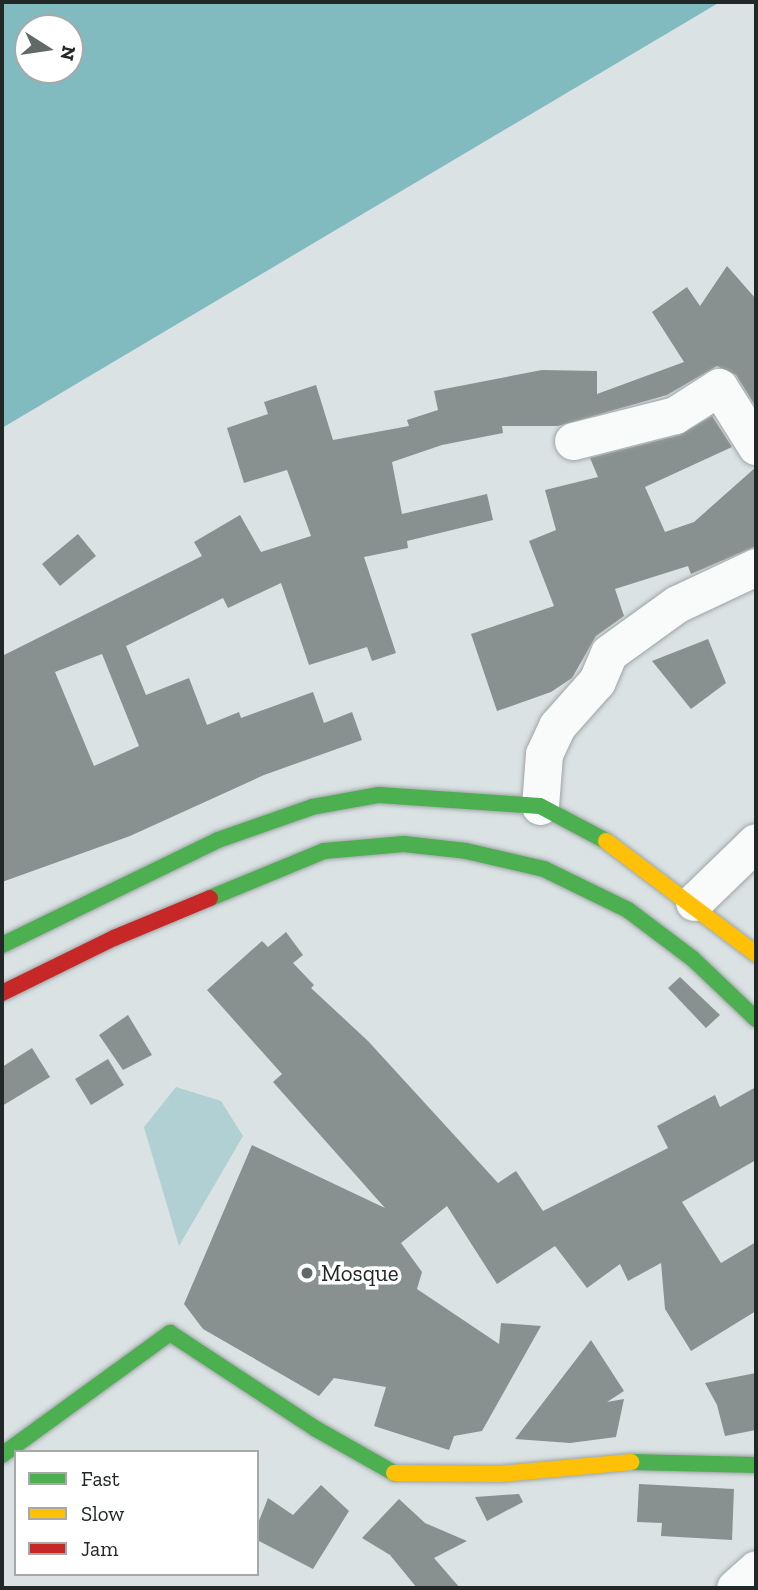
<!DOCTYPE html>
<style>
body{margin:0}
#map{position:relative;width:758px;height:1590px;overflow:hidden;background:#dae2e3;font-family:"Zilla Slab",serif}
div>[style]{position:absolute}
.green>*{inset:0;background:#b1d0d3}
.water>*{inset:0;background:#81babf}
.building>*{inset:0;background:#899090}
.roads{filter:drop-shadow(0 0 2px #9ea4a5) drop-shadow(0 0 2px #9ea4a5)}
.street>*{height:37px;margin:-18.5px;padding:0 18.5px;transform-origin:18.5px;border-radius:18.5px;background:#f9fbfb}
.fast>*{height:16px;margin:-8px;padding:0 8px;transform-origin:8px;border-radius:8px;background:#4caf50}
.slow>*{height:16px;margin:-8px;padding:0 8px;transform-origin:8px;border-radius:8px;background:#ffc107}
.jam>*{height:16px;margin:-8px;padding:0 8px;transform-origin:8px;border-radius:8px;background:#c62828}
.dots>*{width:19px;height:19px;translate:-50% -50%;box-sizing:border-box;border:4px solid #fff;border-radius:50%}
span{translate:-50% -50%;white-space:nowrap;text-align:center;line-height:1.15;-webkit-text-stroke:7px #fff;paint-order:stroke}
.poi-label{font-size:23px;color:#222828}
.left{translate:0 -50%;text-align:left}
.frame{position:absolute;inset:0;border:4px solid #222828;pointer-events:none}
.legend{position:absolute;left:14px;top:1450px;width:245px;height:126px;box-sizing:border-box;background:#fff;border:2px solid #a7a9a9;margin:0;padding:9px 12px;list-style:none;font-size:21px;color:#222828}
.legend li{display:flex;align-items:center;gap:14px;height:35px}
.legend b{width:35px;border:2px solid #a7a9a9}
.north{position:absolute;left:14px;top:14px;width:70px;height:70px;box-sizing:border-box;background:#fff;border:2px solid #a7a9a9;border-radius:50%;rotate:102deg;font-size:19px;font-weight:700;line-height:28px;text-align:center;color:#222828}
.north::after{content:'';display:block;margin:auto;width:24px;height:32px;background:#626969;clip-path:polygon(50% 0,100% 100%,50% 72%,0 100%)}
</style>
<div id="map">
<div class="green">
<i style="clip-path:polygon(176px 1087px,221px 1101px,243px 1136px,179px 1246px,144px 1127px)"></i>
</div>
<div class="water">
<i style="clip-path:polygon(evenodd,2px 2px,720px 2px,2px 428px,2px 2px,28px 28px,70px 28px,70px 70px,28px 70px,28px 28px)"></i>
</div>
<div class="building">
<i style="clip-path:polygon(evenodd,727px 266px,756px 299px,756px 407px,736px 375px,717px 366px,667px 395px,558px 426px,502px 426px,503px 433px,442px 445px,392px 462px,402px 514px,487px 494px,493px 520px,407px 541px,408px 548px,364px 557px,396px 653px,372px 661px,367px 647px,309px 665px,281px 583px,228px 608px,223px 598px,126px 646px,146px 695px,189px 678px,207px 725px,239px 712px,241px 718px,313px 692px,324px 723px,352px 712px,362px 740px,264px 775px,130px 836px,2px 882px,2px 656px,202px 556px,194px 542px,240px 515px,261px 552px,311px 536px,287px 470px,244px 483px,227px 428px,268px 414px,264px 402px,316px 385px,333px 440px,409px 426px,407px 420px,438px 410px,434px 391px,542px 370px,597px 371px,597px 394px,684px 362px,652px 312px,687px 287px,700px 306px,727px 266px,102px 654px,139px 746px,94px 766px,55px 672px,102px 654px)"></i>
<i style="clip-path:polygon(712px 416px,732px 447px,645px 487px,665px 532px,694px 522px,756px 467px,756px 546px,691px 574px,688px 566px,615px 589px,624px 616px,596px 636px,572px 678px,551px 692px,497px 711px,471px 634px,554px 606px,529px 541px,556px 530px,545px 490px,598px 477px,590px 458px,680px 435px)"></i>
<i style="clip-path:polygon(78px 534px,96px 556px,60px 586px,42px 564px)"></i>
<i style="clip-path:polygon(708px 639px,726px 683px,691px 709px,652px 661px)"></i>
<i style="clip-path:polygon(286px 932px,303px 955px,293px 963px,314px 985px,311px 988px,368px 1041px,498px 1183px,516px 1171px,543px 1211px,668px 1148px,657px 1126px,715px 1095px,720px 1107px,756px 1087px,756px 1160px,682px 1202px,721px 1263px,756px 1242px,756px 1311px,691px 1351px,665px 1309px,661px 1263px,628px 1281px,620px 1264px,587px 1288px,555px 1246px,497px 1284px,447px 1206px,401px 1243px,422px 1272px,417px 1289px,499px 1344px,501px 1323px,541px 1326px,482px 1431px,454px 1436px,449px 1450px,374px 1426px,386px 1387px,334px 1378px,319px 1396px,203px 1329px,184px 1304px,252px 1145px,385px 1208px,273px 1082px,282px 1074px,207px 990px,262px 941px,268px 947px)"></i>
<i style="clip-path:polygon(680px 977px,720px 1015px,706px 1028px,668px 988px)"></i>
<i style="clip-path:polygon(128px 1015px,152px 1055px,123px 1070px,99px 1035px)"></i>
<i style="clip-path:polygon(32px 1048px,50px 1077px,2px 1106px,2px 1067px)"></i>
<i style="clip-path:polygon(108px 1059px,124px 1085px,91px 1105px,75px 1079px)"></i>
<i style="clip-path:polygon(591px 1340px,624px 1391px,607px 1402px,624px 1399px,616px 1437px,570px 1443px,515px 1439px)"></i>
<i style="clip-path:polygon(756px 1373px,756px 1430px,725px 1436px,717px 1405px,705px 1383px)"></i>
<i style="clip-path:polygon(639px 1484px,734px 1489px,732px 1540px,661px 1536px,662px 1523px,637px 1522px)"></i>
<i style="clip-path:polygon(321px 1485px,349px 1511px,313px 1569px,257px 1540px,257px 1526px,268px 1498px,293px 1515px)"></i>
<i style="clip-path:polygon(519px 1494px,523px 1502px,487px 1521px,475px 1497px)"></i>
<i style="clip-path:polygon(399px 1499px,425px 1523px,467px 1541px,434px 1558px,460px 1588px,417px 1588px,390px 1555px,362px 1538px)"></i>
</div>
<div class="roads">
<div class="street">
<i style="left:573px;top:441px;width:105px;rotate:-14.3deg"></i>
<i style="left:675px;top:415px;width:52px;rotate:-32.5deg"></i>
<i style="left:719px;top:387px;width:70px;rotate:57.9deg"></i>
<i style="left:540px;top:806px;width:52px;rotate:-85.6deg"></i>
<i style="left:544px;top:754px;width:31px;rotate:-65deg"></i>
<i style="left:557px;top:726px;width:60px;rotate:-48.4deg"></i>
<i style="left:597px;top:681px;width:30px;rotate:-67deg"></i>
<i style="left:609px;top:653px;width:84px;rotate:-35.8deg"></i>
<i style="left:677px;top:604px;width:87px;rotate:-25.1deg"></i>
<i style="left:694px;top:902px;width:86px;rotate:-44.1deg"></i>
<i style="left:735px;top:1588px;width:28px;rotate:-42deg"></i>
</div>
<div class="fast">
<i style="left:210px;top:898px;width:123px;rotate:-22.4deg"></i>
<i style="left:324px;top:851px;width:80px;rotate:-5deg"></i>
<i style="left:404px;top:844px;width:62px;rotate:6.4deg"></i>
<i style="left:466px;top:851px;width:80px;rotate:13deg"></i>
<i style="left:544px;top:869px;width:93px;rotate:26deg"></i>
<i style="left:628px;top:910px;width:81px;rotate:37deg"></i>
<i style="left:693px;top:959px;width:87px;rotate:43.6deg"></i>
<i style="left:2px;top:945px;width:240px;rotate:-25.9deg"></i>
<i style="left:218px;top:840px;width:100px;rotate:-19.3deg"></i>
<i style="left:312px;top:807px;width:68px;rotate:-10.2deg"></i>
<i style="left:379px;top:795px;width:161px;rotate:3.9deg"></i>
<i style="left:540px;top:806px;width:75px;rotate:27.9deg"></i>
<i style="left:2px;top:1455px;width:208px;rotate:-36deg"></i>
<i style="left:170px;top:1333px;width:175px;rotate:33.3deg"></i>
<i style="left:316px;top:1429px;width:90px;rotate:29.4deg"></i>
<i style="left:631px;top:1462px;width:125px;rotate:1.4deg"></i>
</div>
<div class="slow">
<i style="left:606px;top:841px;width:188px;rotate:37deg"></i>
<i style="left:394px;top:1473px;width:106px;rotate:0.5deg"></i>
<i style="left:500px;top:1474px;width:132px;rotate:-5.2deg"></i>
</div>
<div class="jam">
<i style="left:2px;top:993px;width:125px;rotate:-26.2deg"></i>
<i style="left:114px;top:938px;width:104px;rotate:-22.6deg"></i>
</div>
</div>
<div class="dots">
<i style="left:307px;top:1273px;background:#626969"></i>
</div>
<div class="poi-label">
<span class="left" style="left:321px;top:1273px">Mosque</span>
</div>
<div class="frame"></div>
<ul class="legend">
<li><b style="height:9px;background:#4caf50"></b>Fast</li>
<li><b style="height:9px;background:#ffc107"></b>Slow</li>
<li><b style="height:9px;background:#c62828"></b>Jam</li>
</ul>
<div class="north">N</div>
</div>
